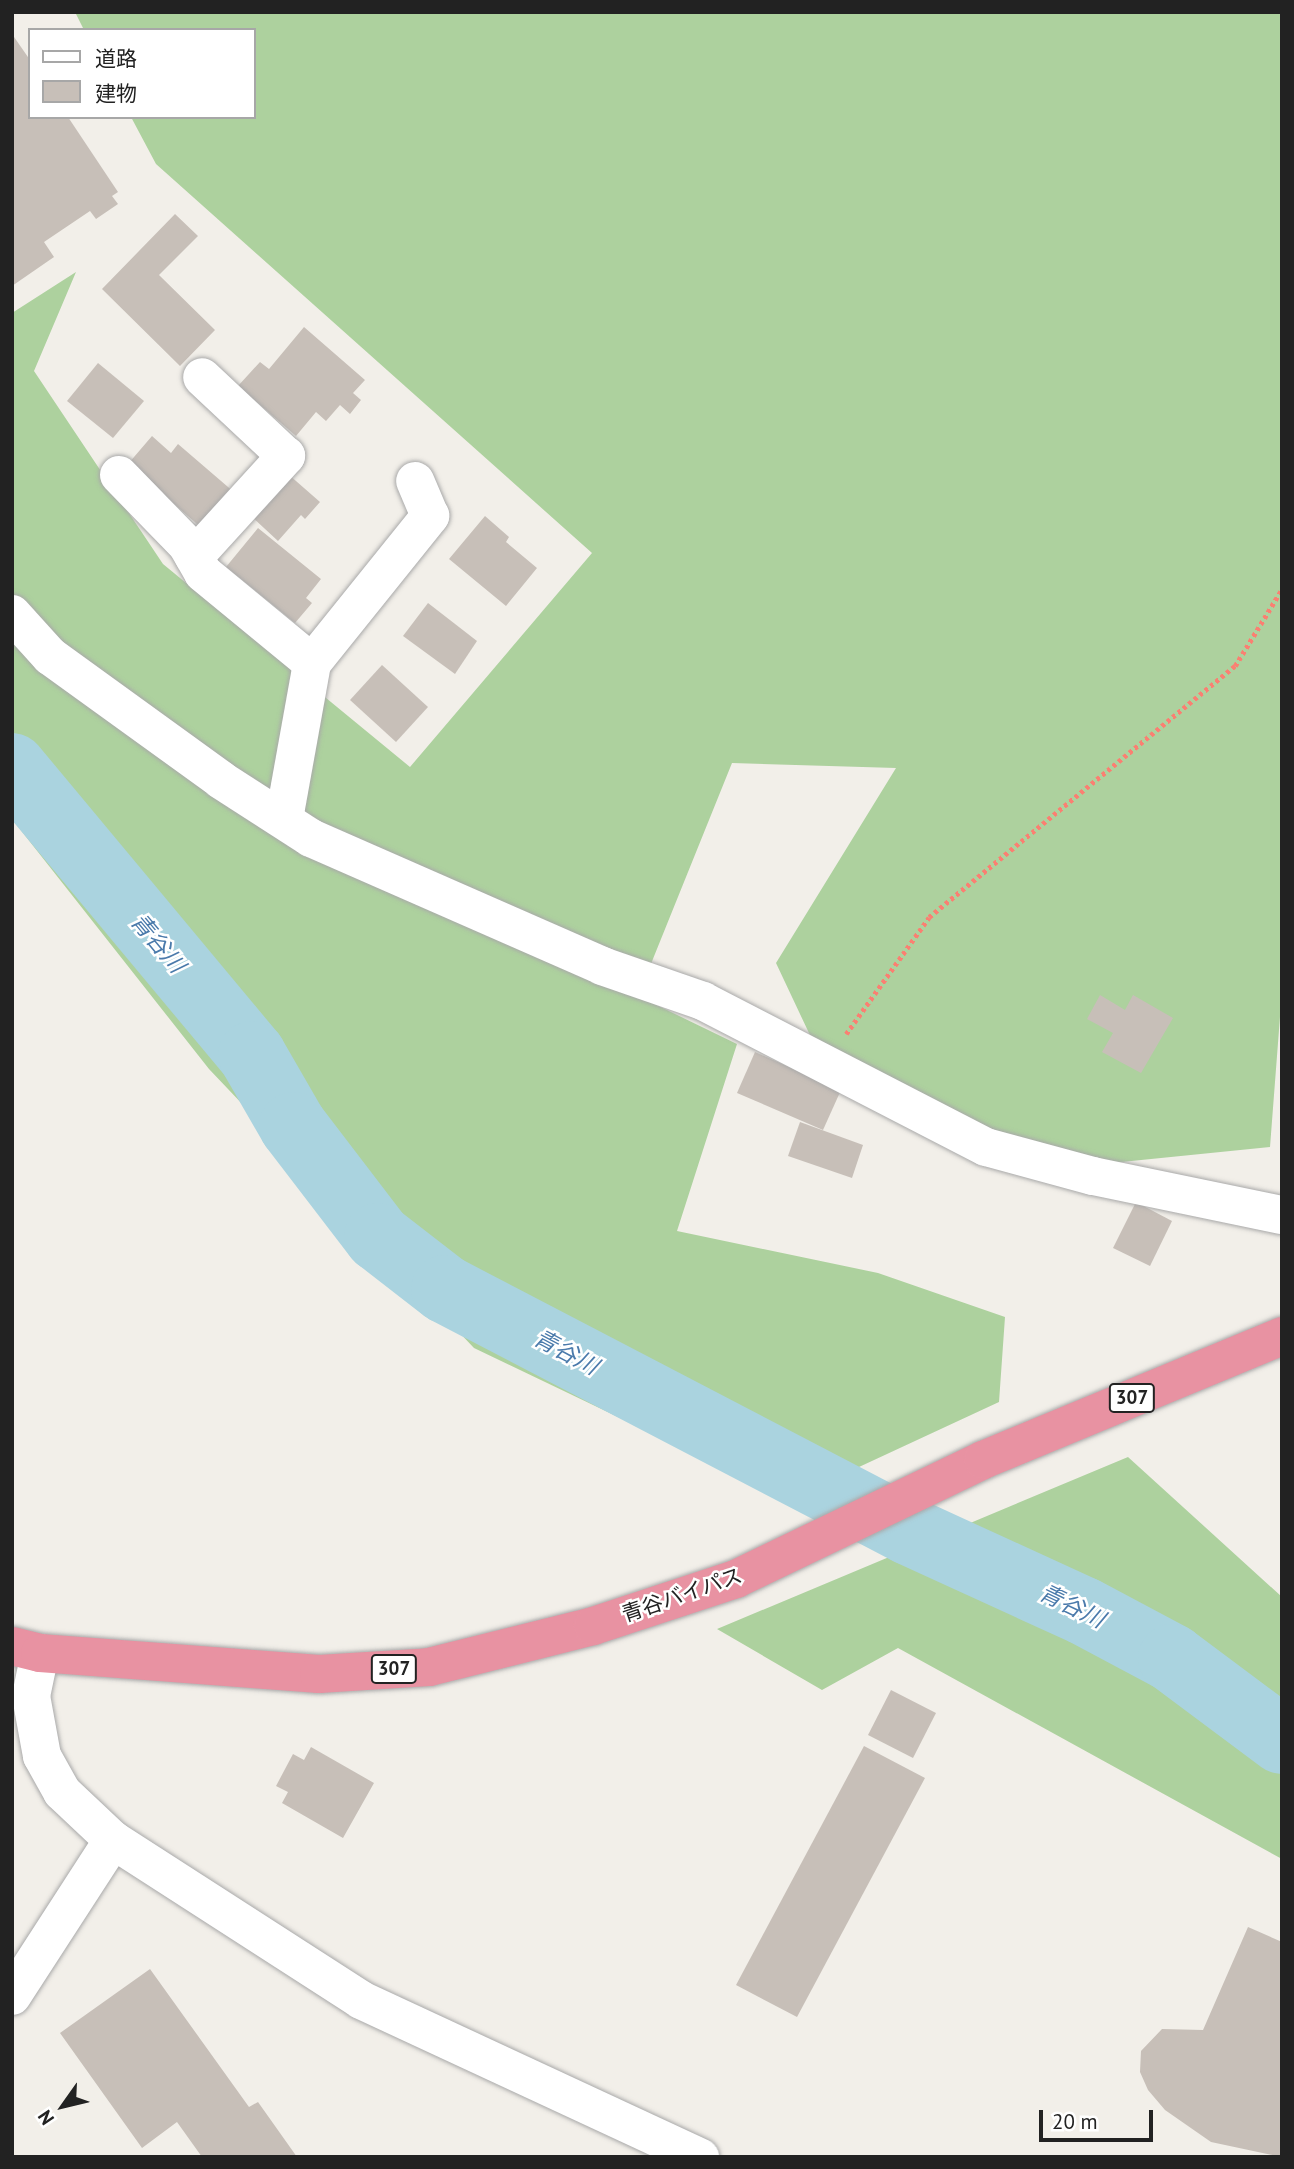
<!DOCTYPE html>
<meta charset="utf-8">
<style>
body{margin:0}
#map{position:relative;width:1294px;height:2169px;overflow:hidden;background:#f2efe9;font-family:"PT Sans","Noto Sans JP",sans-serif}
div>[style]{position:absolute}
.forest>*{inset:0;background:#add19e}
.river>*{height:68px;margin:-34px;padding:0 34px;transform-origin:34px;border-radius:34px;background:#aad3df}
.building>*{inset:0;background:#c7bfb8}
.path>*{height:4.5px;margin-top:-2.25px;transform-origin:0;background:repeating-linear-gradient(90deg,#fa8072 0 3.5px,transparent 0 7px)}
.roads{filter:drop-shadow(0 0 2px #a9a9a9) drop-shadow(0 0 2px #a9a9a9)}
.street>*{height:38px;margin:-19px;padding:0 19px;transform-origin:19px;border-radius:19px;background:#fff}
.highway>*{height:38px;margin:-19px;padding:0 19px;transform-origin:19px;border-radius:19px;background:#e892a2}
span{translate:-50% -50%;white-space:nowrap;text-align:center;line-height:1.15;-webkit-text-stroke:5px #fff;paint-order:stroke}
.shield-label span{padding:2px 5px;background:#fff;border:2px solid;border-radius:5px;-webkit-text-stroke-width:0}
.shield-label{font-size:19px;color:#222;font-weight:700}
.street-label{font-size:21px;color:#222}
.water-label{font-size:23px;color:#4a7aab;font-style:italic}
.frame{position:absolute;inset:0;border:14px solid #222;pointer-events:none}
.legend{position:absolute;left:28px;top:28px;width:228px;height:91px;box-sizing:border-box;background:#fff;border:2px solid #a7a7a7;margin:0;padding:9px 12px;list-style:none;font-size:21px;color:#222}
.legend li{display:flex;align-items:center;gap:14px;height:35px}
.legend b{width:35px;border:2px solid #a7a7a7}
.north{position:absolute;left:28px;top:2071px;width:70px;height:70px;-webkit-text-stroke:5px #fff;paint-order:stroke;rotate:236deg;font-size:19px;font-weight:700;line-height:28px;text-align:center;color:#222}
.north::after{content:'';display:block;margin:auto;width:24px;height:32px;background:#222;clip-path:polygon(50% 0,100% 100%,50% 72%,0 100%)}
.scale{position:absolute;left:1039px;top:2110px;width:114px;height:32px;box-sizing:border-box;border:4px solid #222;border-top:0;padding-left:9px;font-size:21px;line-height:24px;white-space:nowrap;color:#222;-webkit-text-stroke:5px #fff;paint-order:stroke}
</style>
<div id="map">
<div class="forest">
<i style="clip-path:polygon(75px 12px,1282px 12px,1282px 991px,1270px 1147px,1052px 1169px,816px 1048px,776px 963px,896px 768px,732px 763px,638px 996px,737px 1044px,677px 1231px,878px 1273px,1005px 1317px,999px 1402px,859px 1467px,735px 1473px,474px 1348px,209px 1069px,12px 819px,12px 313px,76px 272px,34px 371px,163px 564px,410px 767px,592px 553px,156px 164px,131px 117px,254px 117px,254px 30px,84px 30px)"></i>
<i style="clip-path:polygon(1128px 1457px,1282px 1597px,1282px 1859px,898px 1648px,822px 1690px,717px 1629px)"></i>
</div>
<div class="river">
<i style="left:12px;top:767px;width:375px;rotate:50.2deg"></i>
<i style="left:252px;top:1055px;width:82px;rotate:60deg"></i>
<i style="left:293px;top:1126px;width:140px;rotate:52.6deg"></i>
<i style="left:378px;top:1237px;width:85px;rotate:37.8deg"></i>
<i style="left:445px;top:1289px;width:523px;rotate:27.54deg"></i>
<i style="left:909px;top:1531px;width:192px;rotate:24.6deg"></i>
<i style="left:1084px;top:1611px;width:100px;rotate:28.1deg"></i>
<i style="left:1172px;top:1658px;width:137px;rotate:36.7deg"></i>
</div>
<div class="building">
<i style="clip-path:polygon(12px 34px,30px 60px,30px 117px,68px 117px,118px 192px,112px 196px,118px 204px,96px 219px,90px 211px,44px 242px,54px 257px,12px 286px)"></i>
<i style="clip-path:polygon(175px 214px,198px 236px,159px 275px,215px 330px,180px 366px,102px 289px)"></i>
<i style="clip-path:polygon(304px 327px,365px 380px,353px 393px,361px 400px,350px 414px,340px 405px,326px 421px,316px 412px,296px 436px,238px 386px,260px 362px,269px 369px)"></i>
<i style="clip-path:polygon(98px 363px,144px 401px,113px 438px,67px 401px)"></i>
<i style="clip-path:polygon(152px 436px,171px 453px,178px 444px,235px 493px,204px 530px,128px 464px)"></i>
<i style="clip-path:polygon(288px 474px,320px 502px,305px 519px,301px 515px,278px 541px,251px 516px)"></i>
<i style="clip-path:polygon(485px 516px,509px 537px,506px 542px,537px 568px,506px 606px,449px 559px)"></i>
<i style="clip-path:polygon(258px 528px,321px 579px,306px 598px,312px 603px,295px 623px,226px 567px)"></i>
<i style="clip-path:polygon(428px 603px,477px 641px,455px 674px,403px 636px)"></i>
<i style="clip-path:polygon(382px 665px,428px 707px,396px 742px,350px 700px)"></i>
<i style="clip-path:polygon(1100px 995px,1125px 1010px,1133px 995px,1173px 1018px,1141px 1073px,1102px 1052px,1113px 1033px,1087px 1019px)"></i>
<i style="clip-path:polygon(755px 1052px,841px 1090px,823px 1130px,737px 1093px)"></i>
<i style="clip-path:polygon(800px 1122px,863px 1145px,852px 1178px,788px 1156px)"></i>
<i style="clip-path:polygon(1136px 1202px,1172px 1221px,1150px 1266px,1113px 1248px)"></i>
<i style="clip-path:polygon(891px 1690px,936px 1713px,913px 1758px,868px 1735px)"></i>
<i style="clip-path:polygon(864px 1746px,925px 1778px,797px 2017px,736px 1985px)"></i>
<i style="clip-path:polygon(311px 1747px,374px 1783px,343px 1838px,282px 1803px,288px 1792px,276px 1786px,293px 1754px,304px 1760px)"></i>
<i style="clip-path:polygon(1248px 1927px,1282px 1942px,1282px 2157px,1211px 2142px,1165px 2110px,1148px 2090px,1140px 2072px,1141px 2051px,1162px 2029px,1203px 2030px)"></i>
<i style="clip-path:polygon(150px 1969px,249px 2107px,258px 2102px,297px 2157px,202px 2157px,177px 2122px,142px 2148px,60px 2033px)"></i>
</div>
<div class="path">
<i style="left:846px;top:1034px;width:143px;rotate:-54.6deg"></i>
<i style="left:929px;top:917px;width:396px;rotate:-39.4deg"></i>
<i style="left:1235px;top:666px;width:90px;rotate:-58.6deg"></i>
</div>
<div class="roads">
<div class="street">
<i style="left:119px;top:475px;width:98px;rotate:45.8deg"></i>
<i style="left:187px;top:545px;width:32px;rotate:60deg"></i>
<i style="left:203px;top:573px;width:141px;rotate:39.5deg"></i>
<i style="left:194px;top:557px;width:137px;rotate:-47.7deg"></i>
<i style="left:286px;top:456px;width:115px;rotate:-136.8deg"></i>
<i style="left:12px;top:614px;width:57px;rotate:47.9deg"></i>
<i style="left:50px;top:656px;width:211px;rotate:35.9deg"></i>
<i style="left:221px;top:780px;width:107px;rotate:32.8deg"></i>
<i style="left:311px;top:838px;width:318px;rotate:23.7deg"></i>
<i style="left:602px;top:966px;width:107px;rotate:19.1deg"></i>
<i style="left:703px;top:1001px;width:318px;rotate:27.3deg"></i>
<i style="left:986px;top:1147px;width:111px;rotate:15.2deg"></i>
<i style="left:1093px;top:1176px;width:193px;rotate:11.7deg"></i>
<i style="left:284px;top:819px;width:158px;rotate:-79.8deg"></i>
<i style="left:312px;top:663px;width:189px;rotate:-51.2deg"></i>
<i style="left:430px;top:516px;width:38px;rotate:-113deg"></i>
<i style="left:40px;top:1653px;width:44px;rotate:101.8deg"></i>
<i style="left:31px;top:1696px;width:61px;rotate:79.6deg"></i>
<i style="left:42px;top:1756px;width:41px;rotate:60.9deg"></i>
<i style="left:62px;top:1792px;width:70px;rotate:43.3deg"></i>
<i style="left:113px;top:1840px;width:295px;rotate:32.8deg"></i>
<i style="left:361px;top:2000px;width:374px;rotate:24.9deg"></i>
<i style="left:12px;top:1996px;width:186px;rotate:-57.1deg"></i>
</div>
<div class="highway">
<i style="left:12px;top:1646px;width:29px;rotate:14deg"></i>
<i style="left:40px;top:1653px;width:280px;rotate:4.3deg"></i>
<i style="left:319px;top:1674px;width:110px;rotate:-3.6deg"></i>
<i style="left:429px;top:1667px;width:169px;rotate:-14deg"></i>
<i style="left:593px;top:1626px;width:151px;rotate:-18.2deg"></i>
<i style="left:736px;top:1579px;width:274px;rotate:-25.7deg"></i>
<i style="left:983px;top:1460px;width:324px;rotate:-22.5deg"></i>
</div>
</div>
<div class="shield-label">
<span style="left:1132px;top:1398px">307</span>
<span style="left:394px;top:1669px">307</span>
</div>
<div class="street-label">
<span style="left:682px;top:1595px;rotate:-19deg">青谷バイパス</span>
</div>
<div class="water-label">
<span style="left:158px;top:943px;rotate:50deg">青谷川</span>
<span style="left:566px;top:1352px;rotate:28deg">青谷川</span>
<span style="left:1072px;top:1606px;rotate:26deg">青谷川</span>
</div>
<div class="frame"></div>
<ul class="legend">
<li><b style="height:9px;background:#fff"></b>道路</li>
<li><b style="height:19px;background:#c7bfb8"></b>建物</li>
</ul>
<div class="north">N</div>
<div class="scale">20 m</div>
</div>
